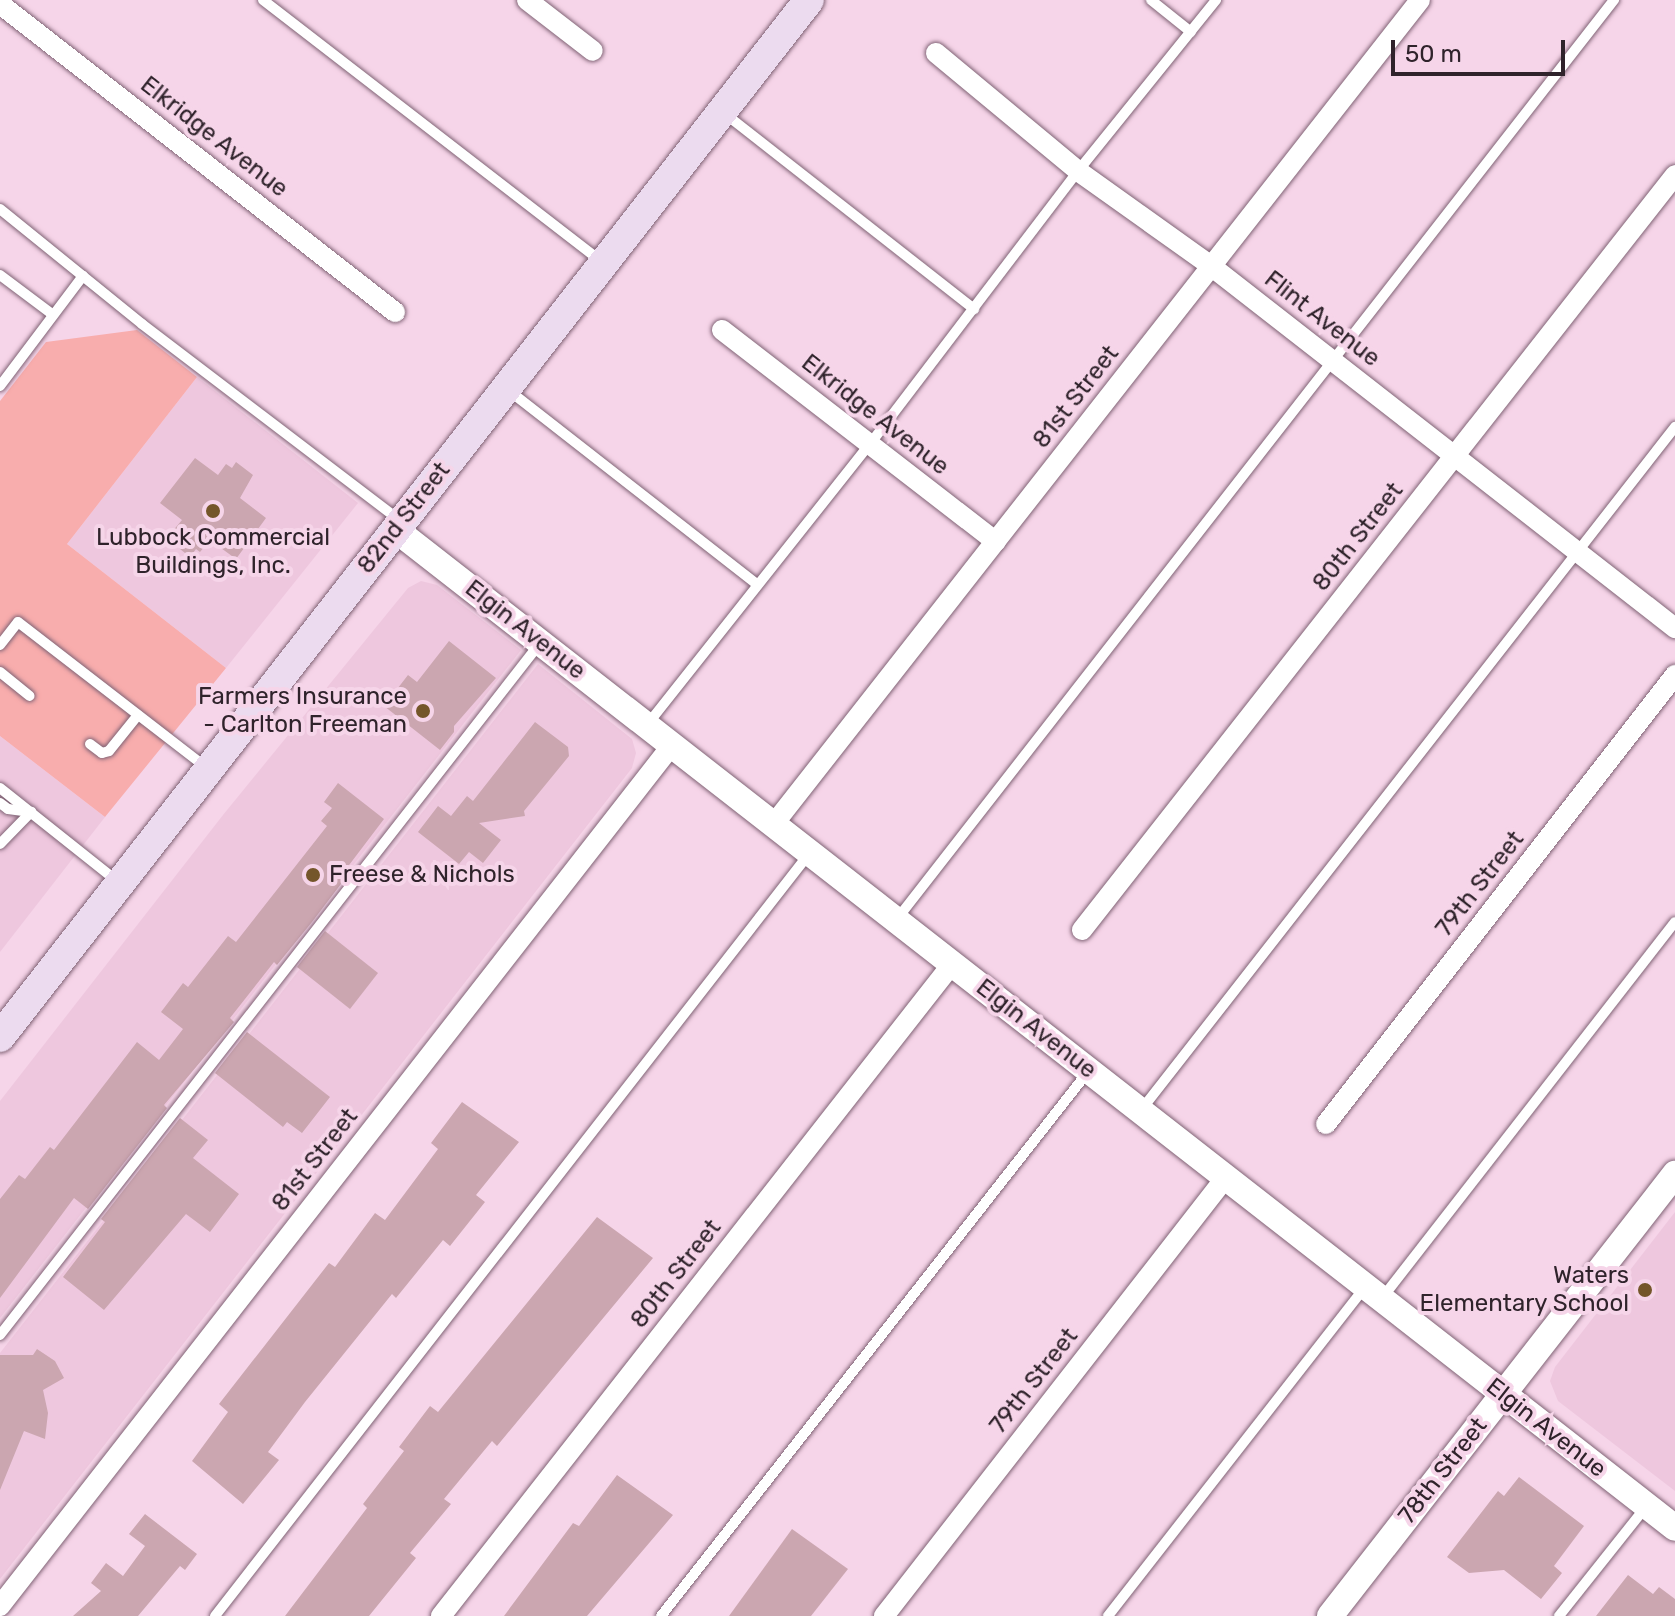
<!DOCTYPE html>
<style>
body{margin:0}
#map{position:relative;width:1675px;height:1616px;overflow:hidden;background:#f6d5e9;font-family:Rubik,sans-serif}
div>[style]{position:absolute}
.built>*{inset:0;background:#eec7de}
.green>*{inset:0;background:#f8adad}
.building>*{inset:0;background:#cba6b0}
.roads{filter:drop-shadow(0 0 2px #806375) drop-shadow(0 0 2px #806375)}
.service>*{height:10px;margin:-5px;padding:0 5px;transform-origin:5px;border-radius:5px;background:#fff}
.minor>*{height:20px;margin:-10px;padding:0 10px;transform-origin:10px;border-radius:10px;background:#fff}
.tertiary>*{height:26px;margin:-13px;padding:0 13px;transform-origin:13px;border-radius:13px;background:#fff}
.secondary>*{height:30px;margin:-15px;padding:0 15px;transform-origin:15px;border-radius:15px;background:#ecdbef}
.dots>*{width:22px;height:22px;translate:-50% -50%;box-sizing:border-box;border:4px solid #f6d5e9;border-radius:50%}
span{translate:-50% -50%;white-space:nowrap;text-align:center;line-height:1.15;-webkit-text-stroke:8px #f6d5e9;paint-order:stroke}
.street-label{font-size:24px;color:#2f232b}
.poi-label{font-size:24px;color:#2f232b}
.right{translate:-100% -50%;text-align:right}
.left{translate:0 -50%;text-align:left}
.scale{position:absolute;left:1391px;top:40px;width:174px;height:36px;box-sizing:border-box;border:4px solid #2f232b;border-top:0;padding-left:10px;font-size:24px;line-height:28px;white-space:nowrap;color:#2f232b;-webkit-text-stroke:6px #f6d5e9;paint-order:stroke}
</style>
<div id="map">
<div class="built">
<i style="clip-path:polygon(197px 377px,358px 503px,226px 668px,67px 544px)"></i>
<i style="clip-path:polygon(421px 581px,437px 585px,521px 650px,0 1318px,0 1101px,223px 815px,408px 588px)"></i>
<i style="clip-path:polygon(538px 664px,632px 739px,636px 753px,632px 768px,0 1579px,0 1353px)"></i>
<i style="clip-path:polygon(0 736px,105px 817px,0 952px)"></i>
<i style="clip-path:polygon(1675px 1212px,1675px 1491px,1558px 1401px,1550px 1381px,1555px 1367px)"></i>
</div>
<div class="green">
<i style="clip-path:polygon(137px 330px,197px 377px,67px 544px,226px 668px,105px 817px,0 736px,0 401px,46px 342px)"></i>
</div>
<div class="building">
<i style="clip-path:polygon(195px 458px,218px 475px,226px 464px,232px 468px,236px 462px,253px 475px,240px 498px,266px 518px,236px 559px,210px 540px,200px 552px,196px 549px,190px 557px,170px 541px,175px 535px,171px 533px,182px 520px,160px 503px)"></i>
<i style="clip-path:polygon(449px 641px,496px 678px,454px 726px,454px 732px,440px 750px,384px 706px,408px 675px,417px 682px)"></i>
<i style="clip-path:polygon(535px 722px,568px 747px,569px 756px,524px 811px,525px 816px,479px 823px,501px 840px,483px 863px,469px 852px,459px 864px,418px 832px,438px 806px,451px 816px,467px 796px,473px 801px)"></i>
<i style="clip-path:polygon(338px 783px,384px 819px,340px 877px,344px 880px,312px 922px,277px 965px,274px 962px,230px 1018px,234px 1022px,164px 1105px,167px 1108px,88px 1209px,74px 1198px,0 1298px,0 1199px,19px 1175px,25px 1179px,50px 1147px,54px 1150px,137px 1042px,159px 1060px,183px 1029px,161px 1012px,183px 983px,188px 987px,228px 936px,236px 942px,327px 826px,321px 821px,332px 808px,324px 802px)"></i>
<i style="clip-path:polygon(325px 931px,378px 973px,350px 1009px,297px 967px)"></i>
<i style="clip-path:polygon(247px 1032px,330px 1097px,302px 1133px,287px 1122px,283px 1127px,215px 1073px)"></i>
<i style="clip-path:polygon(462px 1102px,519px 1142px,476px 1195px,485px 1202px,450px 1246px,443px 1240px,396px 1298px,392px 1294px,305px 1402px,268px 1452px,279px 1460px,243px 1504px,192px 1461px,228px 1412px,219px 1404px,329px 1263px,335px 1267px,375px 1213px,385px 1220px,438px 1149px,431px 1143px)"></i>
<i style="clip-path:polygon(180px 1118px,208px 1140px,193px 1158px,239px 1194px,210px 1232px,186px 1214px,104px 1310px,63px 1277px,105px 1222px,101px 1219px)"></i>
<i style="clip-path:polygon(597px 1217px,653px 1258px,497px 1446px,492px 1441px,444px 1499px,451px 1504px,410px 1553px,416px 1558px,369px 1616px,285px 1616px,367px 1508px,363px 1504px,404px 1451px,399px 1447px,430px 1406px,438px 1412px)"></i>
<i style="clip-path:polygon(37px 1349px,55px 1361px,64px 1378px,43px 1390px,48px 1413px,45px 1439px,24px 1431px,0 1490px,0 1355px,33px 1355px)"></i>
<i style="clip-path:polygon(617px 1475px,673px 1515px,587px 1616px,504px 1616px,573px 1523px,579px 1526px)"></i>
<i style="clip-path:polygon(1519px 1477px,1584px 1526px,1554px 1566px,1562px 1573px,1541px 1599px,1504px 1570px,1469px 1573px,1447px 1557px,1498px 1491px,1504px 1496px)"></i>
<i style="clip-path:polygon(145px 1514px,197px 1554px,185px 1570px,180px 1566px,138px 1616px,73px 1616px,101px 1591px,91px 1583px,106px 1563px,123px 1576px,145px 1546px,129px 1534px)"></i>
<i style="clip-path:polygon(792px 1529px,848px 1569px,811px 1616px,729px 1616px)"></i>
<i style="clip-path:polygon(1628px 1575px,1653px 1594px,1659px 1587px,1675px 1599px,1675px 1616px,1596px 1616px)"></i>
</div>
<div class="roads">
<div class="service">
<i style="left:263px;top:0;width:426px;rotate:37.7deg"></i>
<i style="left:1151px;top:0;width:51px;rotate:38.7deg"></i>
<i style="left:724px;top:113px;width:318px;rotate:38.1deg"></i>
<i style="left:0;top:209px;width:183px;rotate:39deg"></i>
<i style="left:142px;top:324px;width:323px;rotate:37.3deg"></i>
<i style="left:0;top:275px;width:65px;rotate:36.9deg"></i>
<i style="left:0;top:386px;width:138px;rotate:-53deg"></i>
<i style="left:507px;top:389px;width:318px;rotate:38deg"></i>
<i style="left:0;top:645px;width:29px;rotate:-52deg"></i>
<i style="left:18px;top:622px;width:239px;rotate:37.7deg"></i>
<i style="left:0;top:672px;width:38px;rotate:39deg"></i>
<i style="left:647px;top:725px;width:359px;rotate:-51.6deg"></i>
<i style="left:870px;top:444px;width:343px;rotate:-52.7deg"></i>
<i style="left:1078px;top:171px;width:220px;rotate:-51.1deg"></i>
<i style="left:90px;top:744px;width:15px;rotate:37deg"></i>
<i style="left:102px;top:753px;width:7px;rotate:-16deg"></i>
<i style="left:109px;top:751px;width:46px;rotate:-51.1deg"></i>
<i style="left:0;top:788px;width:151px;rotate:38.5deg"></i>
<i style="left:0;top:803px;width:10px;rotate:37deg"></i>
<i style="left:8px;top:809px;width:21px;rotate:8deg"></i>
<i style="left:0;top:844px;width:45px;rotate:-45.9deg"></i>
<i style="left:897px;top:919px;width:1166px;rotate:-52.04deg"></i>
<i style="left:1142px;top:1109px;width:866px;rotate:-51.99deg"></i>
<i style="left:1383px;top:1297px;width:475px;rotate:-52.1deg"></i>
<i style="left:0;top:1335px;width:878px;rotate:-52.03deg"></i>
<i style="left:215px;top:1616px;width:965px;rotate:-52.07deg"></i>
<i style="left:661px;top:1616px;width:690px;rotate:-51.88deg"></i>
<i style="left:1108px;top:1616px;width:416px;rotate:-52deg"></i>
<i style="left:1559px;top:1616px;width:138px;rotate:-51.5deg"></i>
</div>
<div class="minor">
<i style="left:527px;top:0;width:83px;rotate:37.7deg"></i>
<i style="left:0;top:4px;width:501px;rotate:37.95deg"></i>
<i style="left:936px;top:53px;width:185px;rotate:39.7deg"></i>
<i style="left:1078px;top:171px;width:163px;rotate:35.5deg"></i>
<i style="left:1211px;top:266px;width:589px;rotate:37.96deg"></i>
<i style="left:722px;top:330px;width:346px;rotate:37.7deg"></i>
<i style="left:773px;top:825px;width:1048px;rotate:-51.89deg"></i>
<i style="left:1082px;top:930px;width:960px;rotate:-51.85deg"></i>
<i style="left:1326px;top:1124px;width:569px;rotate:-52.14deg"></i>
<i style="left:0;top:1606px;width:1092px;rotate:-52.03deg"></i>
<i style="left:441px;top:1616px;width:828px;rotate:-51.91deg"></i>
<i style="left:884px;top:1616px;width:556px;rotate:-52.08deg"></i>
</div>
<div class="tertiary">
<i style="left:396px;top:530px;width:1622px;rotate:37.96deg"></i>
<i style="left:1330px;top:1616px;width:561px;rotate:-52.03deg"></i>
</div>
<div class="secondary">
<i style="left:0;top:1037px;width:1315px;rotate:-52.04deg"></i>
</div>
</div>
<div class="dots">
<i style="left:213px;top:511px;background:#74562a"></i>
<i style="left:423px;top:711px;background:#74562a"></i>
<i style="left:313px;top:875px;background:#74562a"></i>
<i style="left:1645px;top:1290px;background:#74562a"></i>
</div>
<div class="street-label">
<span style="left:214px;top:137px;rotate:38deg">Elkridge Avenue</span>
<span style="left:1322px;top:319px;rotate:38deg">Flint Avenue</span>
<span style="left:1076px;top:397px;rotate:-52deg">81st Street</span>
<span style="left:875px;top:415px;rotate:38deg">Elkridge Avenue</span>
<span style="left:404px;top:518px;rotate:-52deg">82nd Street</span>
<span style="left:1358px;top:537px;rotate:-52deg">80th Street</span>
<span style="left:525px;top:630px;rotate:38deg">Elgin Avenue</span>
<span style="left:1480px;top:884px;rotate:-52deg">79th Street</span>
<span style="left:1036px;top:1029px;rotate:38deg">Elgin Avenue</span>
<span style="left:315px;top:1160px;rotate:-52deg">81st Street</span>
<span style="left:676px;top:1274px;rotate:-52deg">80th Street</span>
<span style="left:1034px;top:1381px;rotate:-52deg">79th Street</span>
<span style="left:1546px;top:1428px;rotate:38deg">Elgin Avenue</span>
<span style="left:1443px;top:1471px;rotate:-52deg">78th Street</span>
</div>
<div class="poi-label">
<span style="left:213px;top:552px">Lubbock Commercial<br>Buildings, Inc.</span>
<span class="right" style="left:407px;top:711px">Farmers Insurance<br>- Carlton Freeman</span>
<span class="left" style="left:329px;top:875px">Freese &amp; Nichols</span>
<span class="right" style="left:1629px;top:1290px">Waters<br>Elementary School</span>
</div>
<div class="scale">50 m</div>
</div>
